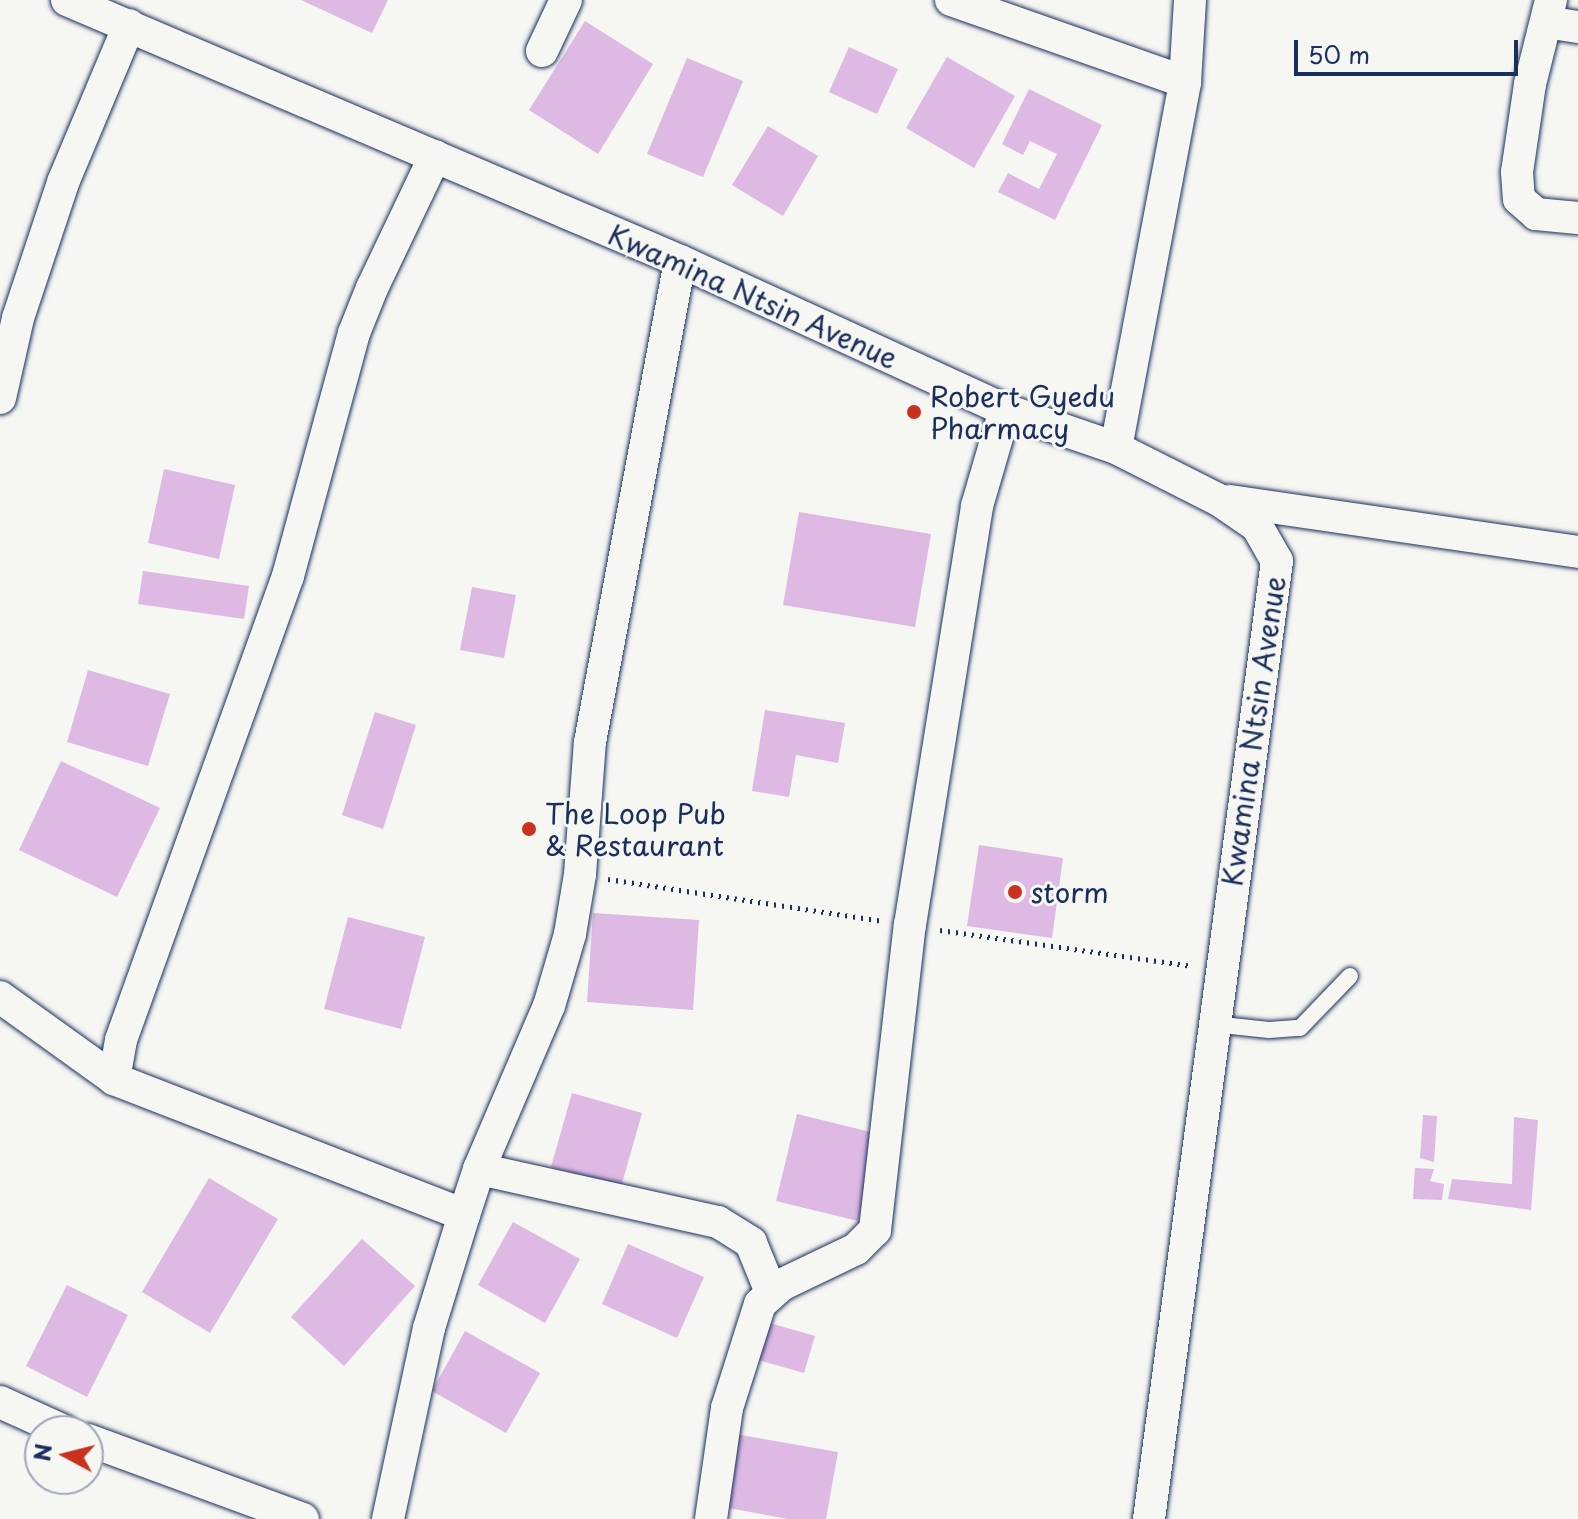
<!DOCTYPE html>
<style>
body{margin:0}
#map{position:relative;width:1578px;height:1519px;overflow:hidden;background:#f6f6f2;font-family:"Playpen Sans",sans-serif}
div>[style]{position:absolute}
.building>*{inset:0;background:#ddb9e4}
.path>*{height:5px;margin-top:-2.5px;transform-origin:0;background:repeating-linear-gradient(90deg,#1b2f5e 0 2px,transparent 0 8px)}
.roads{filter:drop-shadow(0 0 2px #1b2f5e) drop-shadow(0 0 2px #1b2f5e)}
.service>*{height:16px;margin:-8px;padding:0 8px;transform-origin:8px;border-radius:8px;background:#f6f6f2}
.minor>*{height:32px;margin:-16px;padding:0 16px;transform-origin:16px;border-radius:16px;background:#f6f6f2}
.dots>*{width:22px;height:22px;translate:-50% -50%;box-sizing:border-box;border:4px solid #f6f6f2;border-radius:50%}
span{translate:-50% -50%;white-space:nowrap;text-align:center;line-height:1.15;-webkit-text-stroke:6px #f6f6f2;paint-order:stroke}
.street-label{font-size:28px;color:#1b2f5e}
.poi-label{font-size:28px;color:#1b2f5e}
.left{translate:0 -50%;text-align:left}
.north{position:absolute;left:24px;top:1415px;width:80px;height:80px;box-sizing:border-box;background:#f6f6f2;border:2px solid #9ea6b7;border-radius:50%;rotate:277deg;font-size:22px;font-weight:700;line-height:32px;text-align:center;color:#1b2f5e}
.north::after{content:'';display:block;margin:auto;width:28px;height:36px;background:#c8321e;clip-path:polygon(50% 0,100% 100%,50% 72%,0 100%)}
.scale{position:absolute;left:1294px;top:40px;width:224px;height:36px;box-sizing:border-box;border:4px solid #1b2f5e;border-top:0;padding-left:10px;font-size:24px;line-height:28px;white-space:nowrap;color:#1b2f5e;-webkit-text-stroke:6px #f6f6f2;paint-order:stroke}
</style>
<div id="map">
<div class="building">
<i style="clip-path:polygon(301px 0,388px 0,372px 33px)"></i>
<i style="clip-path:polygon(585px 21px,653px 64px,598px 154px,529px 110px)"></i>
<i style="clip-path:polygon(849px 47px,898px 69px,877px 114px,829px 92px)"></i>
<i style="clip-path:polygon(947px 57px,1015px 96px,974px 168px,906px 128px)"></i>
<i style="clip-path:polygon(687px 58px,743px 81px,703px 177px,647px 154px)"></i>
<i style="clip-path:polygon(1029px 89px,1102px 125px,1055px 220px,998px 192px,1008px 173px,1039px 189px,1057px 154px,1030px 141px,1023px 155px,1002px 144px)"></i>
<i style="clip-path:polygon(768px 126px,818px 156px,783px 216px,732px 185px)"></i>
<i style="clip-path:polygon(164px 469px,235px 485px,219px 559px,148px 543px)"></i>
<i style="clip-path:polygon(799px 512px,931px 534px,915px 627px,783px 605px)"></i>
<i style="clip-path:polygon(143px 571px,249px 586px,244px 619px,138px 604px)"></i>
<i style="clip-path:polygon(472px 587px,516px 595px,504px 658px,460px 650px)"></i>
<i style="clip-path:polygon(88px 670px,170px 694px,148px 766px,67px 742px)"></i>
<i style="clip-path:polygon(765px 710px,845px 723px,838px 763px,796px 755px,789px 797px,752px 791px)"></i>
<i style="clip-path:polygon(375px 712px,416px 725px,383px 829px,342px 815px)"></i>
<i style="clip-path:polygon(61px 761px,160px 808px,117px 897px,19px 850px)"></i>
<i style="clip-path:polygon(979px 845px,1063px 858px,1052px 938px,967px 926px)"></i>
<i style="clip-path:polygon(593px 913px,699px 920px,693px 1010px,587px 1002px)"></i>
<i style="clip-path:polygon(348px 917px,425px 937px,401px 1029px,324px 1009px)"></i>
<i style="clip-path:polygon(572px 1093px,642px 1113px,621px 1187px,551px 1167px)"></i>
<i style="clip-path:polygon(797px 1114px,879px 1134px,858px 1221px,776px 1201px)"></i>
<i style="clip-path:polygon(1423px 1115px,1437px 1116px,1434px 1162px,1420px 1158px)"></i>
<i style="clip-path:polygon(1514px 1117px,1538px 1120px,1531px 1210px,1448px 1199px,1452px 1179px,1512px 1184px)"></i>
<i style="clip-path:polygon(1415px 1168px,1434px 1169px,1430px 1181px,1444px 1184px,1442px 1200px,1413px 1199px)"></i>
<i style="clip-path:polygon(209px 1178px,278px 1219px,210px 1333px,142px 1292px)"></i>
<i style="clip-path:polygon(513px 1222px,580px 1259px,545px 1323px,478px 1285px)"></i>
<i style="clip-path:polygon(362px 1239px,415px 1286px,344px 1366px,291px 1317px)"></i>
<i style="clip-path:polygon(628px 1244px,704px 1277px,677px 1338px,602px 1304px)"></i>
<i style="clip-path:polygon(67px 1285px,128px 1315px,87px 1397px,26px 1366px)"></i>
<i style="clip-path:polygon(766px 1322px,815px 1336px,804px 1373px,755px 1359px)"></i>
<i style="clip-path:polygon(465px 1331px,540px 1373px,506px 1433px,432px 1391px)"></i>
<i style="clip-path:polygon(730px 1433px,838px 1452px,826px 1519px,788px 1519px,717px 1506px)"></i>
</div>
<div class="path">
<i style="left:608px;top:879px;width:278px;rotate:8.7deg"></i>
<i style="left:940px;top:930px;width:255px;rotate:8.1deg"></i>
</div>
<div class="roads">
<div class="service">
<i style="left:1213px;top:1024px;width:56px;rotate:6.1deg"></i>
<i style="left:1269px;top:1030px;width:31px;rotate:-4deg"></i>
<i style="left:1300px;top:1028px;width:72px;rotate:-46.1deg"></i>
</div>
<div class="minor">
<i style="left:67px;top:0;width:666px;rotate:23.06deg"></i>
<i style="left:680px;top:261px;width:358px;rotate:24.6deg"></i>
<i style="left:1005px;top:410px;width:117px;rotate:18.9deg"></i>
<i style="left:1116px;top:448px;width:115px;rotate:26.8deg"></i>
<i style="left:1219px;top:500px;width:46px;rotate:34.4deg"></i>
<i style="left:1257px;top:526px;width:40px;rotate:60.3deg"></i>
<i style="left:1277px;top:561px;width:967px;rotate:97.61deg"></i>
<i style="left:951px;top:0;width:248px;rotate:19.3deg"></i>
<i style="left:1551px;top:0;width:87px;rotate:104deg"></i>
<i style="left:1530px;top:84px;width:89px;rotate:98.4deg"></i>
<i style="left:1517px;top:172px;width:27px;rotate:86deg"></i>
<i style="left:1519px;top:199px;width:23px;rotate:41deg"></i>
<i style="left:1536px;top:214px;width:42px;rotate:5.4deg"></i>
<i style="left:1546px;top:22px;width:32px;rotate:9deg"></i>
<i style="left:542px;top:51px;width:56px;rotate:-64.8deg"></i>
<i style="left:435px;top:156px;width:146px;rotate:115.5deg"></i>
<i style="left:372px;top:288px;width:48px;rotate:111.8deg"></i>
<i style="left:354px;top:333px;width:252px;rotate:105.2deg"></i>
<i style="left:288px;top:576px;width:493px;rotate:109.8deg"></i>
<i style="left:121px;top:1040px;width:40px;rotate:100deg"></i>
<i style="left:114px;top:1079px;width:375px;rotate:21.2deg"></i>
<i style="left:0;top:398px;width:82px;rotate:-77.3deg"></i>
<i style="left:18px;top:318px;width:145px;rotate:-71.6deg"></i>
<i style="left:64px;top:180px;width:168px;rotate:-67.2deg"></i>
<i style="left:1116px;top:448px;width:372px;rotate:-79.3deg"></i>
<i style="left:1185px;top:82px;width:82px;rotate:-86.5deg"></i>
<i style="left:1229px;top:501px;width:353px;rotate:8.3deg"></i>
<i style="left:0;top:997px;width:140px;rotate:35.7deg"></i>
<i style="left:479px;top:1169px;width:245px;rotate:12.5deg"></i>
<i style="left:718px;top:1222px;width:39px;rotate:32deg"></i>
<i style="left:751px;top:1243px;width:53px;rotate:67.8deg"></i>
<i style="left:0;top:1402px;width:70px;rotate:24.4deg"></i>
<i style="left:88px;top:1440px;width:229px;rotate:20.2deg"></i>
<i style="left:388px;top:1519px;width:195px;rotate:-77.9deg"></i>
<i style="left:429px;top:1328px;width:118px;rotate:-72.8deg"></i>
<i style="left:464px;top:1215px;width:48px;rotate:-71.9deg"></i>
<i style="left:479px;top:1169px;width:177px;rotate:-66.8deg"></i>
<i style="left:549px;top:1006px;width:75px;rotate:-73.7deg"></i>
<i style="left:570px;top:934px;width:61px;rotate:-80.5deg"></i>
<i style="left:580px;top:874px;width:132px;rotate:-85.7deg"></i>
<i style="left:590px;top:742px;width:489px;rotate:-79.4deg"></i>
<i style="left:711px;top:1519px;width:112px;rotate:-81.8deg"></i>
<i style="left:727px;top:1408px;width:109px;rotate:-72.4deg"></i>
<i style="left:760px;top:1304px;width:28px;rotate:-42deg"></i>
<i style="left:781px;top:1285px;width:83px;rotate:-25.6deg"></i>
<i style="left:856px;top:1249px;width:27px;rotate:-45deg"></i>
<i style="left:875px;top:1230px;width:307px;rotate:-83.5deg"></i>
<i style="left:910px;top:925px;width:424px;rotate:-80.9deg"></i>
<i style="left:977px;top:506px;width:100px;rotate:-73.7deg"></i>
</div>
</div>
<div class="dots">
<i style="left:914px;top:412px;background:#c8321e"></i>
<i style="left:529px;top:829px;background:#c8321e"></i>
<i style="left:1015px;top:892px;background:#c8321e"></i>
</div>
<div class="street-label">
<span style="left:753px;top:296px;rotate:24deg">Kwamina Ntsin Avenue</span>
<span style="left:1253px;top:731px;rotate:-82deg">Kwamina Ntsin Avenue</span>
</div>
<div class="poi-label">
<span class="left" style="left:930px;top:412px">Robert Gyedu<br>Pharmacy</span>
<span class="left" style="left:545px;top:829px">The Loop Pub<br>&amp; Restaurant</span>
<span class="left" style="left:1031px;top:892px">storm</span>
</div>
<div class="north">N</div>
<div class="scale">50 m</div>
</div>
